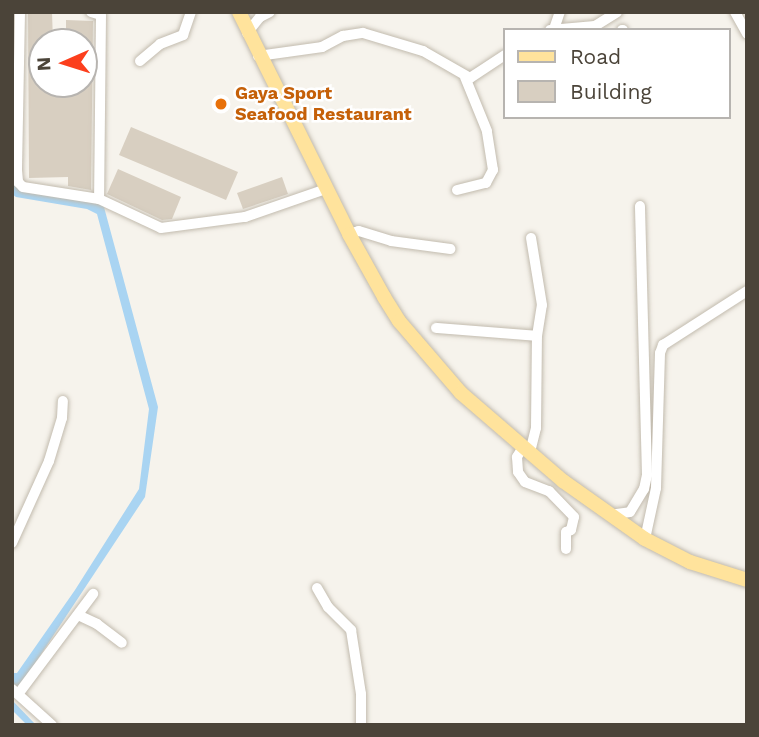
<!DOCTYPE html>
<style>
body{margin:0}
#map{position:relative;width:759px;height:737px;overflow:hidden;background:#f6f3ec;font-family:"Work Sans",sans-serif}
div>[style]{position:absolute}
.water>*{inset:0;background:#a9d4f2}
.building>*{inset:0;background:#d8cfc1}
.roads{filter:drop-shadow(0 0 2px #c2bbae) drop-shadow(0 0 2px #c2bbae)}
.minor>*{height:10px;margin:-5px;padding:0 5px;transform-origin:5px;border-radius:5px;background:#fff}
.major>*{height:14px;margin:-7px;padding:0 7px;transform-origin:7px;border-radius:7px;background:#ffe39c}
.dots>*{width:19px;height:19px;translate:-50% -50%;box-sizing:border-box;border:4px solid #fff;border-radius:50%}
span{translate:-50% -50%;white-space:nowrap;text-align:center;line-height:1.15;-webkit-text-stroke:5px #fff;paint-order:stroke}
.food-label{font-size:18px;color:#c56008;font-weight:700}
.left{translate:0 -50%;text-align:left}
.frame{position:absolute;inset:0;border:14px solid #4b4439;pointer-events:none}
.legend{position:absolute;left:503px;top:28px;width:228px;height:91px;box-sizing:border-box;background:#fff;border:2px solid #b7b4b0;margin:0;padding:9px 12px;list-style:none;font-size:21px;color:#4b4439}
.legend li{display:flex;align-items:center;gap:14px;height:35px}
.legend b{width:35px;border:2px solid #b7b4b0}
.north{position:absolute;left:28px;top:28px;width:70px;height:70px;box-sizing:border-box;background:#fff;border:2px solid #b7b4b0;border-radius:50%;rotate:267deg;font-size:19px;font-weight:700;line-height:28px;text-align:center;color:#4b4439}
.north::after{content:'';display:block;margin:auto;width:24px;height:32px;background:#fc3f1d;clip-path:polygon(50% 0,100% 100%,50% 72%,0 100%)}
</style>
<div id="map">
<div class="water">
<i style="clip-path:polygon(12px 167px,14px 184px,93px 200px,104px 207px,158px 407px,145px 497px,12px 698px,12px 673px,17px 673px,75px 590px,139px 489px,149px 409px,97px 214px,87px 209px,16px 197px,12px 194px)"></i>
<i style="clip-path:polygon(12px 700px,36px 725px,27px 725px,12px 710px)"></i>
</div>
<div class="building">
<i style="clip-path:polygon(28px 12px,52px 12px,53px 42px,42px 42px,42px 84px,84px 84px,84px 42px,66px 42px,66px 20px,93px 21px,91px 190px,68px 186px,68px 177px,29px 178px)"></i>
<i style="clip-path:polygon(131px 127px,238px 172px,226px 200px,119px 155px)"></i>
<i style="clip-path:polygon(118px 169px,181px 197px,172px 219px,162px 220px,107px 194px)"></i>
<i style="clip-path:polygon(282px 177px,288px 194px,243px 209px,237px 193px)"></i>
</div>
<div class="roads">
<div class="minor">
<i style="left:20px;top:12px;width:158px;rotate:91.1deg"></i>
<i style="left:17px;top:170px;width:12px;rotate:85deg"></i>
<i style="left:18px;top:182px;width:7px;rotate:45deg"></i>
<i style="left:23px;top:187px;width:77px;rotate:9deg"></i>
<i style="left:99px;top:199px;width:68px;rotate:25.1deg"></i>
<i style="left:161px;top:228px;width:85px;rotate:-7.5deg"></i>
<i style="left:245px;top:217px;width:86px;rotate:-19.1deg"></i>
<i style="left:91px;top:12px;width:10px;rotate:17deg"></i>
<i style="left:101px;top:15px;width:184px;rotate:90.6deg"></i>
<i style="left:735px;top:12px;width:25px;rotate:61deg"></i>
<i style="left:554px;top:29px;width:18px;rotate:-71deg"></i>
<i style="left:550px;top:30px;width:45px;rotate:-5.1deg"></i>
<i style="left:595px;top:26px;width:26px;rotate:-32deg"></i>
<i style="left:622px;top:30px;width:1px"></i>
<i style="left:247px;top:33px;width:21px;rotate:-51deg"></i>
<i style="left:260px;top:17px;width:11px;rotate:-27deg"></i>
<i style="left:258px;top:56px;width:65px;rotate:-8deg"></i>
<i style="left:322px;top:47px;width:24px;rotate:-28deg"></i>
<i style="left:343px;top:36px;width:20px;rotate:-9deg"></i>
<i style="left:363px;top:33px;width:63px;rotate:16.7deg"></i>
<i style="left:423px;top:51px;width:54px;rotate:29.9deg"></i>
<i style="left:470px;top:78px;width:42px;rotate:-33.3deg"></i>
<i style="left:140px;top:61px;width:26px;rotate:-40deg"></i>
<i style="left:160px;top:44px;width:25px;rotate:-21deg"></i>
<i style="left:183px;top:35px;width:24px;rotate:-71deg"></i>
<i style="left:457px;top:190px;width:30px;rotate:-14deg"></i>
<i style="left:486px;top:183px;width:15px;rotate:-62deg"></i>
<i style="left:493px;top:170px;width:39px;rotate:-99deg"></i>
<i style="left:487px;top:131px;width:58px;rotate:-112.2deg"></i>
<i style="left:349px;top:234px;width:10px;rotate:-17deg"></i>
<i style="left:359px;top:231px;width:34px;rotate:17deg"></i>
<i style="left:391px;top:241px;width:60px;rotate:7.7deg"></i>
<i style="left:436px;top:328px;width:101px;rotate:4.5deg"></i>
<i style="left:523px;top:447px;width:12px;rotate:121deg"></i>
<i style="left:517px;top:457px;width:15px;rotate:86deg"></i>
<i style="left:518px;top:472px;width:12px;rotate:55deg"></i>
<i style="left:525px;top:482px;width:26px;rotate:21deg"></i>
<i style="left:549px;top:491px;width:36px;rotate:46deg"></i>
<i style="left:574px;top:517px;width:13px;rotate:103deg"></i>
<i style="left:571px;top:530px;width:5px;rotate:158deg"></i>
<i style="left:566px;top:532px;width:17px;rotate:90deg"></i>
<i style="left:530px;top:452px;width:25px;rotate:-76deg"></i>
<i style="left:536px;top:428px;width:92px;rotate:-89.4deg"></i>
<i style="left:537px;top:336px;width:31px;rotate:-81deg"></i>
<i style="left:542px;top:305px;width:68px;rotate:-99.3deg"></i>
<i style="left:609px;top:515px;width:21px;rotate:-8deg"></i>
<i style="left:630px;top:512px;width:27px;rotate:-59deg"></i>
<i style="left:644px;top:489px;width:14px;rotate:-78deg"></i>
<i style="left:647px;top:475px;width:269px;rotate:-91.5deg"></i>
<i style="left:645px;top:539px;width:52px;rotate:-77.8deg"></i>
<i style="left:656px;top:488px;width:135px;rotate:-88.3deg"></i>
<i style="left:660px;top:353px;width:9px;rotate:-69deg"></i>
<i style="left:663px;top:345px;width:100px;rotate:-32.7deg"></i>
<i style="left:12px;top:543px;width:90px;rotate:-65.7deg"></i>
<i style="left:49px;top:461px;width:45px;rotate:-73.2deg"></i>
<i style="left:62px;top:418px;width:17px;rotate:-87deg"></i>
<i style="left:317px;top:588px;width:22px;rotate:60deg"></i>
<i style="left:328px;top:607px;width:33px;rotate:45deg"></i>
<i style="left:351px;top:630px;width:65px;rotate:81.1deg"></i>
<i style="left:361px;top:694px;width:31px;rotate:90deg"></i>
<i style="left:78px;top:615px;width:21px;rotate:25deg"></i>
<i style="left:97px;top:624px;width:31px;rotate:37deg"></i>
<i style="left:12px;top:689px;width:54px;rotate:42deg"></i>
<i style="left:19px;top:693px;width:124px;rotate:-53.2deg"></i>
</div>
<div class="major">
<i style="left:239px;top:12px;width:248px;rotate:63.6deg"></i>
<i style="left:349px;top:234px;width:72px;rotate:60.9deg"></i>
<i style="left:384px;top:297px;width:28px;rotate:58deg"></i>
<i style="left:399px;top:321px;width:95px;rotate:49.3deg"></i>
<i style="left:461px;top:393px;width:135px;rotate:40.8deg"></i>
<i style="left:563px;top:481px;width:100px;rotate:35.3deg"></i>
<i style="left:645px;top:539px;width:51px;rotate:27.1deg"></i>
<i style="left:690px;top:562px;width:60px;rotate:17.5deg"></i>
</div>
</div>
<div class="dots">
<i style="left:221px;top:104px;background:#e8710a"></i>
</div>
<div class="food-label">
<span class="left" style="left:235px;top:104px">Gaya Sport<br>Seafood Restaurant</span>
</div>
<div class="frame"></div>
<ul class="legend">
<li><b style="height:9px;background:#ffe39c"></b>Road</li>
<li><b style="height:19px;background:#d8cfc1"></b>Building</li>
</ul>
<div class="north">N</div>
</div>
